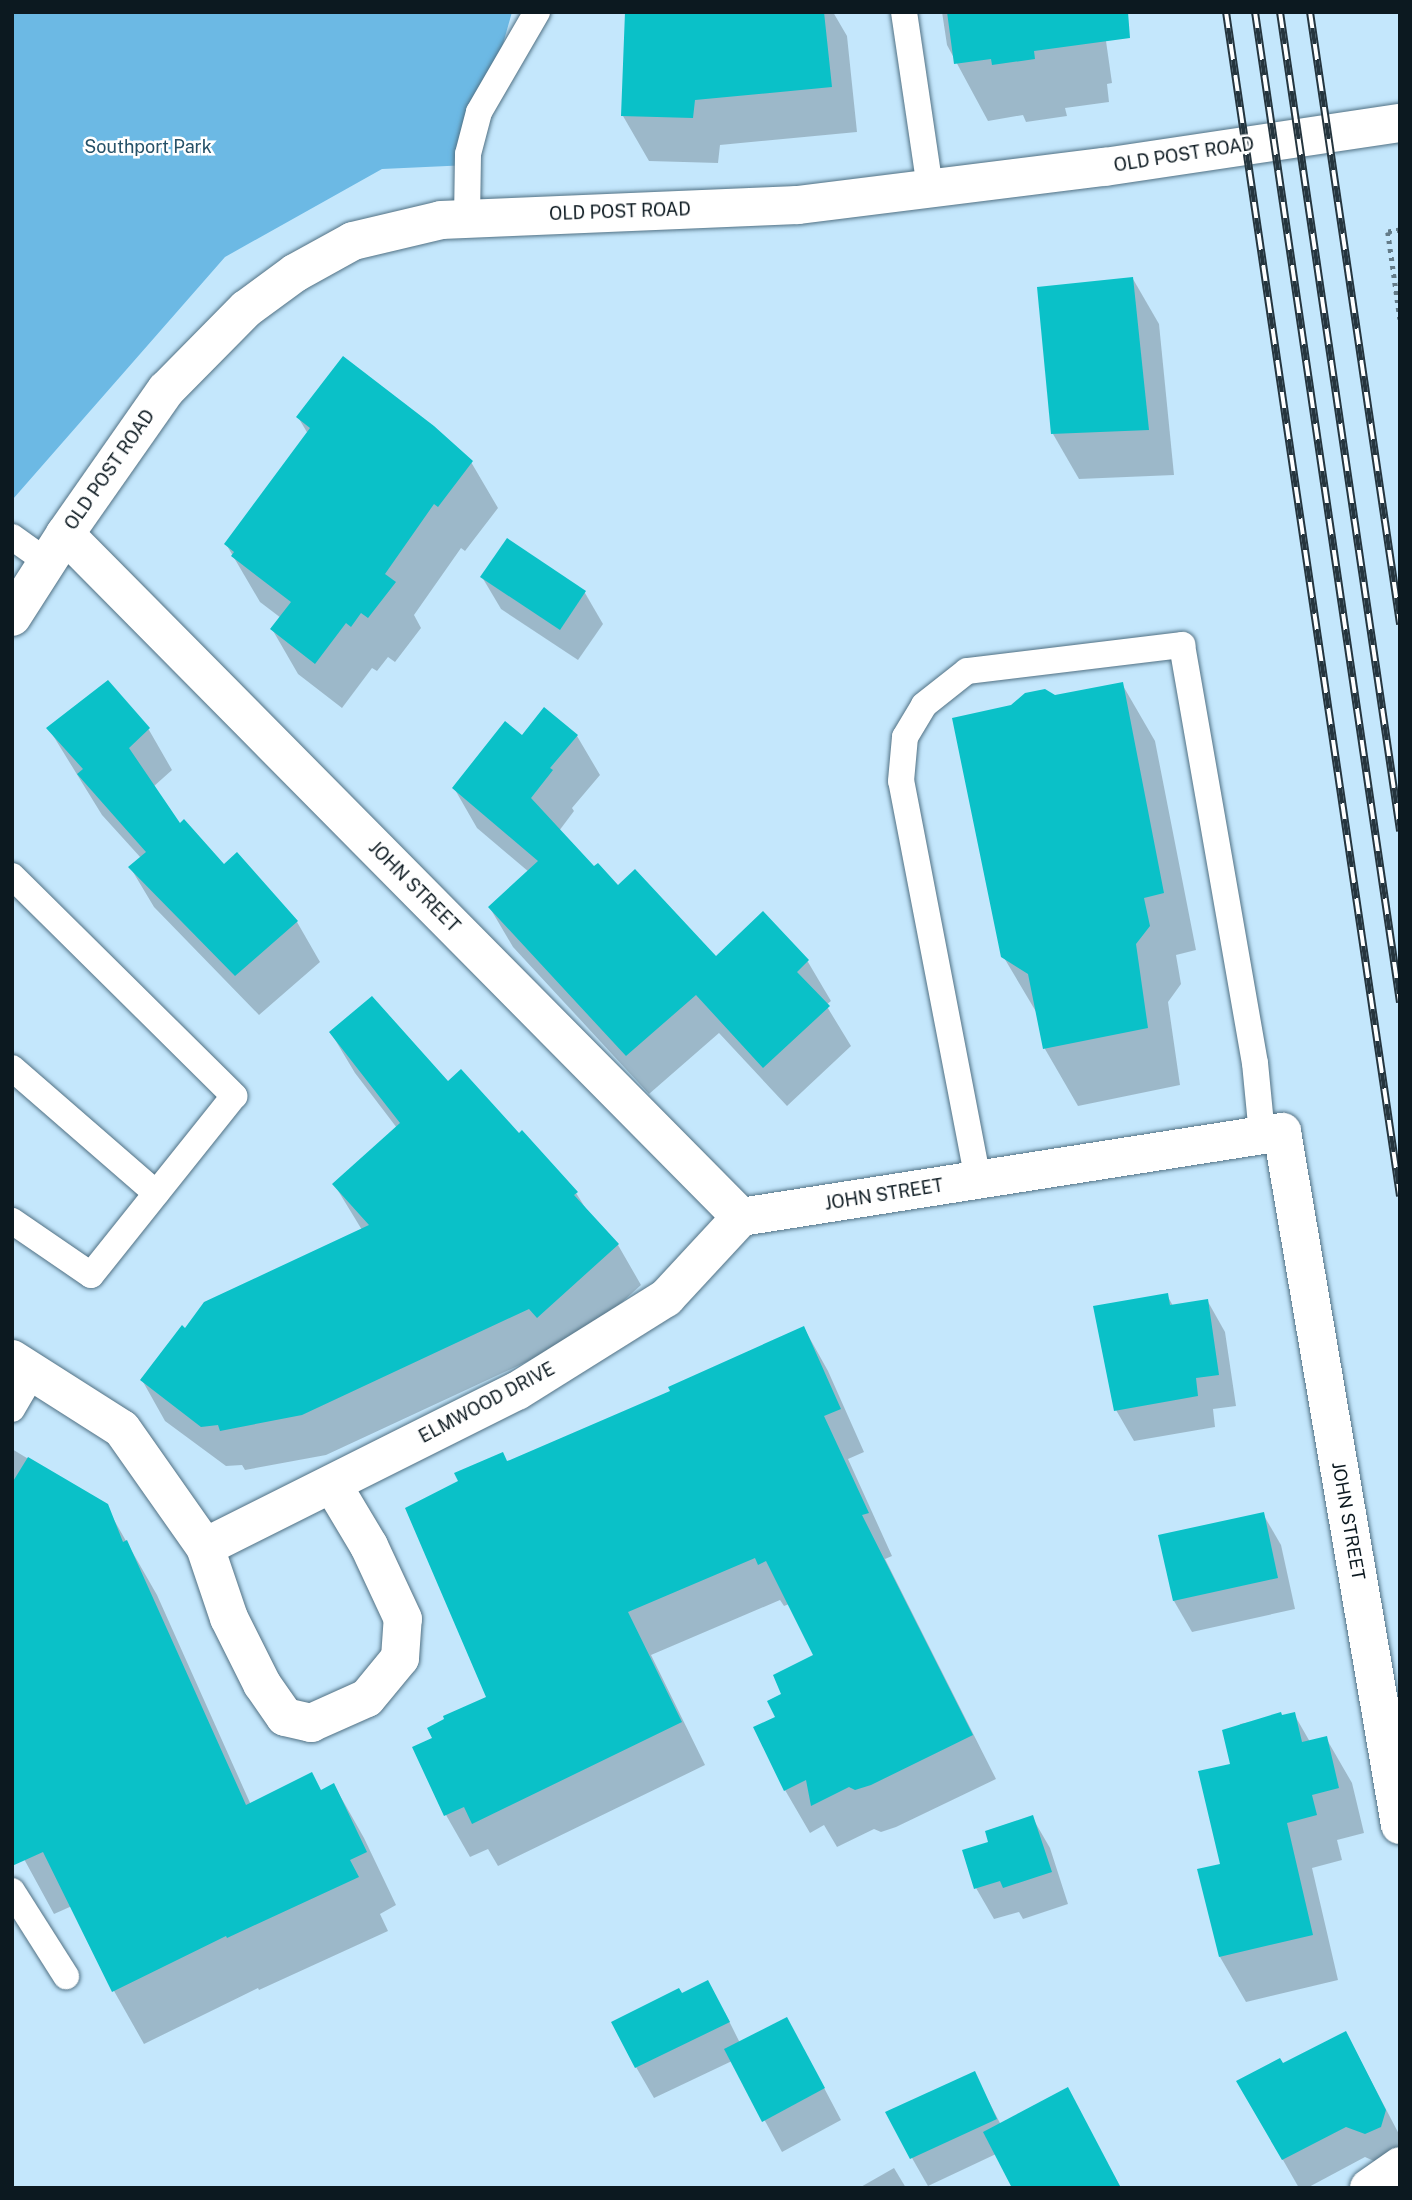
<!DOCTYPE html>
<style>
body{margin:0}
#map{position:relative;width:1412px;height:2200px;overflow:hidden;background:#c4e7fc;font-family:"Public Sans",sans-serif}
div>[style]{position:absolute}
.green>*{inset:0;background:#6cb9e4}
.shadow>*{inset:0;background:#0003}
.building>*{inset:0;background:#0ac1c8}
.path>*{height:4.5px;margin-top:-2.25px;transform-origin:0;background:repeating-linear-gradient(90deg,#637b88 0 3.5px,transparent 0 8.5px)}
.roads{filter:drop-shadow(0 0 2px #517184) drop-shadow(0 0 2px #517184)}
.lane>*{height:26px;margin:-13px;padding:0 13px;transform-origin:13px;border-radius:13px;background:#fff}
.street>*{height:38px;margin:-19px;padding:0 19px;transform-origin:19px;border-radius:19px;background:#fff}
.rail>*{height:8px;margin-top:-4px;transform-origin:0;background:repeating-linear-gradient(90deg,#fff 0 16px,#25353e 0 32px);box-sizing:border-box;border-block:2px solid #25353e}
span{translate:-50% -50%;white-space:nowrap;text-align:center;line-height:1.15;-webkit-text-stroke:5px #fff;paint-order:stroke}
.park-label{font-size:18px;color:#255168}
.street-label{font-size:18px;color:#0c1920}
.frame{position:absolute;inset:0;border:14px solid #0c1920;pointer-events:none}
</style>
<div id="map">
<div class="green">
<i style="clip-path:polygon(12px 12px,512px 12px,469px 165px,382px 169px,225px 257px,13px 499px)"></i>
</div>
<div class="shadow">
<i style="clip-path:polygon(626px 12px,833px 12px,847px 36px,857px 132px,720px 145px,718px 163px,649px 161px,623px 116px)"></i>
<i style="clip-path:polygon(942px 12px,1096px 12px,1104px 27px,1112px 83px,1107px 84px,1109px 102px,1065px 108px,1067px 116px,1026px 122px,1023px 115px,988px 121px,947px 45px)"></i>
<i style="clip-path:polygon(1133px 279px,1159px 324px,1174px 475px,1079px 479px,1053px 434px)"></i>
<i style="clip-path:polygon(298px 417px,471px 462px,498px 508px,465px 551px,461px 548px,414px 615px,421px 628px,395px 662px,388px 657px,377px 671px,372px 668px,342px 708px,298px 674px,272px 629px,281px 618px,260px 602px,226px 544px,308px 434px)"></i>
<i style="clip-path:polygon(482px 577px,585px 593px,603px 624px,578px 660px,501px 609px)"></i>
<i style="clip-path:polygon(108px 682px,149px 730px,172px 770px,153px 787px,179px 826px,223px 867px,237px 854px,297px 922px,320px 962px,259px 1015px,154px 907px,130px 867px,141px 858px,102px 815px,49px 729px)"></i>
<i style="clip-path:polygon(1122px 684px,1155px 741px,1196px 950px,1176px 955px,1181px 984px,1168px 1002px,1180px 1085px,1078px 1106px,1045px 1049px,1038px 1015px,1003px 956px,1055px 697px)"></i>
<i style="clip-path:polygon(577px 736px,600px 775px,572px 808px,574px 811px,559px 831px,594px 869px,716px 959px,763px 914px,808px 962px,831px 1001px,826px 1005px,851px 1046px,787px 1106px,719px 1033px,649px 1094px,513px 947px,490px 908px,529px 872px,477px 828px,454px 788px,522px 738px)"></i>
<i style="clip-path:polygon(331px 1033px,448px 1083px,518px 1135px,576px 1193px,588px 1212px,618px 1245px,641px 1285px,561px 1357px,554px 1349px,326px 1455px,245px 1470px,242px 1465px,226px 1466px,165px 1421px,142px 1380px,186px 1330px,362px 1230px,334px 1184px,397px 1128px,355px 1073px)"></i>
<i style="clip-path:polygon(1167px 1295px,1173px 1306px,1207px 1300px,1225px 1332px,1236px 1406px,1213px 1409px,1215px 1427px,1134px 1441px,1116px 1410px)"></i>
<i style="clip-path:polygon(804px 1328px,828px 1371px,864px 1452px,848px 1459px,892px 1556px,885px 1559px,996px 1779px,896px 1827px,881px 1832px,874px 1829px,837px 1847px,824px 1825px,810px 1833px,785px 1790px,778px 1718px,783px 1695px,815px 1655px,789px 1604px,784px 1606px,780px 1600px,651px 1655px,705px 1765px,498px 1866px,488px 1849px,470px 1857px,446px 1815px,434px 1739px,488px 1698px,507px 1462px,672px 1392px)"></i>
<i style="clip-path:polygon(12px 1449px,106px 1506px,157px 1595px,251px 1805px,322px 1791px,334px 1785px,364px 1838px,396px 1905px,380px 1914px,388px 1931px,259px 1990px,258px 1988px,144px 2044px,114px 1991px,72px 1906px,54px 1914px,12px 1837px)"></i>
<i style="clip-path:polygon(1263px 1514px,1281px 1545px,1295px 1609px,1192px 1632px,1174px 1601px,1160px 1536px)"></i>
<i style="clip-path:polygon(1294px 1714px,1310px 1742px,1326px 1738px,1352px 1783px,1364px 1833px,1337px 1840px,1342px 1860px,1312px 1868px,1338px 1980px,1246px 2002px,1220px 1957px,1199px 1871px,1222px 1865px,1232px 1765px,1240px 1724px)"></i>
<i style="clip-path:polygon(1032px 1817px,1050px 1848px,1068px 1904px,1023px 1919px,1019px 1912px,994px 1919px,976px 1888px,991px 1843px)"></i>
<i style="clip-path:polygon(681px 1995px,725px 2013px,740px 2043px,804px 2050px,841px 2120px,782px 2152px,732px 2061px,654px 2098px,636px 2067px)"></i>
<i style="clip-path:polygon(1346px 2033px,1400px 2136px,1400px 2154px,1383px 2165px,1365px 2157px,1307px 2188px,1299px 2188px,1238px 2081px,1283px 2066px)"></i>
<i style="clip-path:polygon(974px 2073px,1001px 2125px,1067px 2090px,1121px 2188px,1014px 2188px,996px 2154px,928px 2186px,912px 2158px)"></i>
<i style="clip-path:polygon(894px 2168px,906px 2188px,859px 2188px)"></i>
</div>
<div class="building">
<i style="clip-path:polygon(625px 12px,824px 12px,832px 87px,695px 100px,693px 118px,621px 116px)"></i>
<i style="clip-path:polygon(947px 12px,1128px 12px,1130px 38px,1034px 51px,1035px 59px,992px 65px,991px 59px,954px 64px)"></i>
<i style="clip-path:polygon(1133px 277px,1149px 430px,1051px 434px,1037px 287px)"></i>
<i style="clip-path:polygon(343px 356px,434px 426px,473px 461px,438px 507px,434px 504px,385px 574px,396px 582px,368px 618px,361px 613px,351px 627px,346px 623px,315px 664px,270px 629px,291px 602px,231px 556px,234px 552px,224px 544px,310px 428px,296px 417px)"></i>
<i style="clip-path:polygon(507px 538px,586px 591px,560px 630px,480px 577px)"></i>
<i style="clip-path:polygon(108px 680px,150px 728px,129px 748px,180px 823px,184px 819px,224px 864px,237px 852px,298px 921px,235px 976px,128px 867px,146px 852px,77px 774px,83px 769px,46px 728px)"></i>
<i style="clip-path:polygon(1123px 682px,1164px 893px,1144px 898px,1150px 926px,1136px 944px,1148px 1028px,1043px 1049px,1028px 974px,1001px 957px,952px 718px,1011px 705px,1025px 693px,1045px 689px,1055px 695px)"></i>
<i style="clip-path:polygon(544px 707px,578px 735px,550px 768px,553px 770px,531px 798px,594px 866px,598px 863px,618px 885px,635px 869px,716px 956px,763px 911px,809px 960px,797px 972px,830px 1006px,763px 1068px,696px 995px,626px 1056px,488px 907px,538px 861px,452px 788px,505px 721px,522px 735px)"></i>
<i style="clip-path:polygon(372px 996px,448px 1081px,461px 1069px,519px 1133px,522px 1130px,578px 1192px,574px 1195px,619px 1244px,537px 1318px,529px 1309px,302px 1415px,220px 1431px,218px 1425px,201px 1427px,140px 1380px,182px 1325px,185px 1328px,204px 1302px,369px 1225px,332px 1184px,400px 1123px,329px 1032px)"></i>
<i style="clip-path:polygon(1168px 1293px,1170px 1305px,1208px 1299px,1219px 1375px,1196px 1378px,1198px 1396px,1114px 1411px,1093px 1306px)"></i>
<i style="clip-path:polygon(804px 1326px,841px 1409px,824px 1416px,869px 1513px,862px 1515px,973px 1735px,871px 1785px,855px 1790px,849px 1787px,811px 1806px,806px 1780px,784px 1791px,753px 1727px,775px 1717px,767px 1701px,781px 1694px,773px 1675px,813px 1655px,766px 1561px,758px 1565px,755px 1558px,628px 1612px,682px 1722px,472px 1824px,464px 1807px,444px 1816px,412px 1747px,432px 1738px,427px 1728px,444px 1719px,443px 1716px,486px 1697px,405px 1508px,458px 1481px,454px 1473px,503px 1452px,507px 1461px,510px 1460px,670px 1391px,668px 1387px)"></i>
<i style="clip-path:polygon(28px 1457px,108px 1504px,123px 1542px,127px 1540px,246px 1805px,312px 1772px,321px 1790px,334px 1783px,367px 1852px,350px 1860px,359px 1877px,227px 1938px,226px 1936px,112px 1992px,43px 1852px,12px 1866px,12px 1483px)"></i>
<i style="clip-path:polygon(1264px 1512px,1278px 1578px,1173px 1601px,1158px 1535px)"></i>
<i style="clip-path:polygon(1281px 1712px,1282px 1715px,1295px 1712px,1302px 1742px,1327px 1736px,1339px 1788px,1312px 1795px,1317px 1815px,1287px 1823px,1313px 1935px,1219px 1957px,1197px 1869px,1220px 1864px,1198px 1771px,1230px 1764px,1222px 1730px)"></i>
<i style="clip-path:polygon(1033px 1815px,1052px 1872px,1003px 1888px,1000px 1881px,974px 1889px,962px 1850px,988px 1842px,985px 1831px)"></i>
<i style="clip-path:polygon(708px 1980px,730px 2022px,635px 2068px,611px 2022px,679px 1988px,682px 1993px)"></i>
<i style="clip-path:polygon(787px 2017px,825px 2088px,762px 2122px,724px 2049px)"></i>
<i style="clip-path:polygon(1346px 2031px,1386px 2110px,1381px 2127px,1365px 2134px,1346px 2127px,1282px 2160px,1236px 2081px,1280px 2058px,1283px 2063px)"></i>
<i style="clip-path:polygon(975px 2071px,997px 2119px,910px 2159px,885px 2112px)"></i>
<i style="clip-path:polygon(1068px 2087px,1121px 2188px,1012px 2188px,983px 2132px)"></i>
</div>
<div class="path">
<i style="left:1400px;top:230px;width:12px;rotate:171deg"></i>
<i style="left:1388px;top:232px;width:88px;rotate:82.1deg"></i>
</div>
<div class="roads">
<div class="lane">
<i style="left:904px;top:12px;width:178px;rotate:81.6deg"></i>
<i style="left:467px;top:219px;width:65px;rotate:-89.1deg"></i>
<i style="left:468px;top:154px;width:43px;rotate:-75.3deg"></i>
<i style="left:479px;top:112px;width:116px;rotate:-59.9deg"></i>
<i style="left:12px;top:537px;width:43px;rotate:35.5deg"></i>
<i style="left:12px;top:876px;width:313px;rotate:44.7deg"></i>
<i style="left:234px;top:1096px;width:229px;rotate:128.6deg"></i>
<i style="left:91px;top:1275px;width:96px;rotate:-145.6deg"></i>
<i style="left:12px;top:1068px;width:191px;rotate:41deg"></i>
<i style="left:978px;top:1180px;width:406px;rotate:-100.9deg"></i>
<i style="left:901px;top:781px;width:44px;rotate:-84.8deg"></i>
<i style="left:905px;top:737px;width:37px;rotate:-59deg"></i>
<i style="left:924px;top:705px;width:55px;rotate:-38.3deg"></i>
<i style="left:967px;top:671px;width:217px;rotate:-6.9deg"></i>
<i style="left:1182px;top:645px;width:424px;rotate:80.1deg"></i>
<i style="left:1255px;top:1063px;width:72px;rotate:84.4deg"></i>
<i style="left:12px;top:1409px;width:42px;rotate:-59.7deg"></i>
<i style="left:12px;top:1891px;width:101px;rotate:57.6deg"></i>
</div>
<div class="street">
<i style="left:65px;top:534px;width:961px;rotate:45.3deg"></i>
<i style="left:741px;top:1217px;width:548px;rotate:-8.93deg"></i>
<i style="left:1282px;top:1132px;width:703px;rotate:80.34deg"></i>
<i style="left:12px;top:617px;width:98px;rotate:-57.4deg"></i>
<i style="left:65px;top:534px;width:176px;rotate:-55deg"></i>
<i style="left:166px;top:390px;width:114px;rotate:-45.4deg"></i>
<i style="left:246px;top:309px;width:61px;rotate:-36.3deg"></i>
<i style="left:295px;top:273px;width:66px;rotate:-28.9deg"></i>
<i style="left:353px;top:241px;width:90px;rotate:-13.4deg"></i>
<i style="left:441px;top:220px;width:357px;rotate:-2.4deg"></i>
<i style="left:798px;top:205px;width:309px;rotate:-7.1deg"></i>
<i style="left:1105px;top:167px;width:298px;rotate:-8.5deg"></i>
<i style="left:12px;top:1359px;width:130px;rotate:32.5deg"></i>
<i style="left:122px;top:1429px;width:144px;rotate:54.9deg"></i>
<i style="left:205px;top:1547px;width:75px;rotate:71.3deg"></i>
<i style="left:229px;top:1618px;width:74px;rotate:63.4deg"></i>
<i style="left:262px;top:1684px;width:40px;rotate:55.1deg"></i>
<i style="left:285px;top:1717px;width:27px;rotate:13deg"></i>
<i style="left:311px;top:1723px;width:61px;rotate:-24.1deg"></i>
<i style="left:367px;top:1698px;width:52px;rotate:-50.5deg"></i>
<i style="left:400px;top:1658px;width:39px;rotate:-86deg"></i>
<i style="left:403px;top:1619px;width:81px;rotate:-115deg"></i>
<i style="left:369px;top:1546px;width:72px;rotate:-120.8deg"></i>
<i style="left:205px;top:1547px;width:349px;rotate:-26.6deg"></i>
<i style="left:517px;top:1391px;width:176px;rotate:-32deg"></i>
<i style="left:666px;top:1298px;width:110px;rotate:-47.2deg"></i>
<i style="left:1369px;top:2188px;width:38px;rotate:-35deg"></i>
</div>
</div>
<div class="rail">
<i style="left:1226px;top:12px;width:1197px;rotate:81.64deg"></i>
<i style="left:1255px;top:12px;width:1001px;rotate:81.67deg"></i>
<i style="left:1280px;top:12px;width:828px;rotate:81.66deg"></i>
<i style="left:1310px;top:12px;width:619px;rotate:81.63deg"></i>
</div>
<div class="park-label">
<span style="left:148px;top:147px">Southport Park</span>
</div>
<div class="street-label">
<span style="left:1184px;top:155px;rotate:-9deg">OLD POST ROAD</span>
<span style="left:620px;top:212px;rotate:-2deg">OLD POST ROAD</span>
<span style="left:110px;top:470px;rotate:-55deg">OLD POST ROAD</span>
<span style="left:414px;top:887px;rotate:45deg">JOHN STREET</span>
<span style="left:884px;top:1195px;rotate:-9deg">JOHN STREET</span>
<span style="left:487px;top:1403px;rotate:-28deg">ELMWOOD DRIVE</span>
<span style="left:1348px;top:1521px;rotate:80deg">JOHN STREET</span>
</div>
<div class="frame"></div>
</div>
